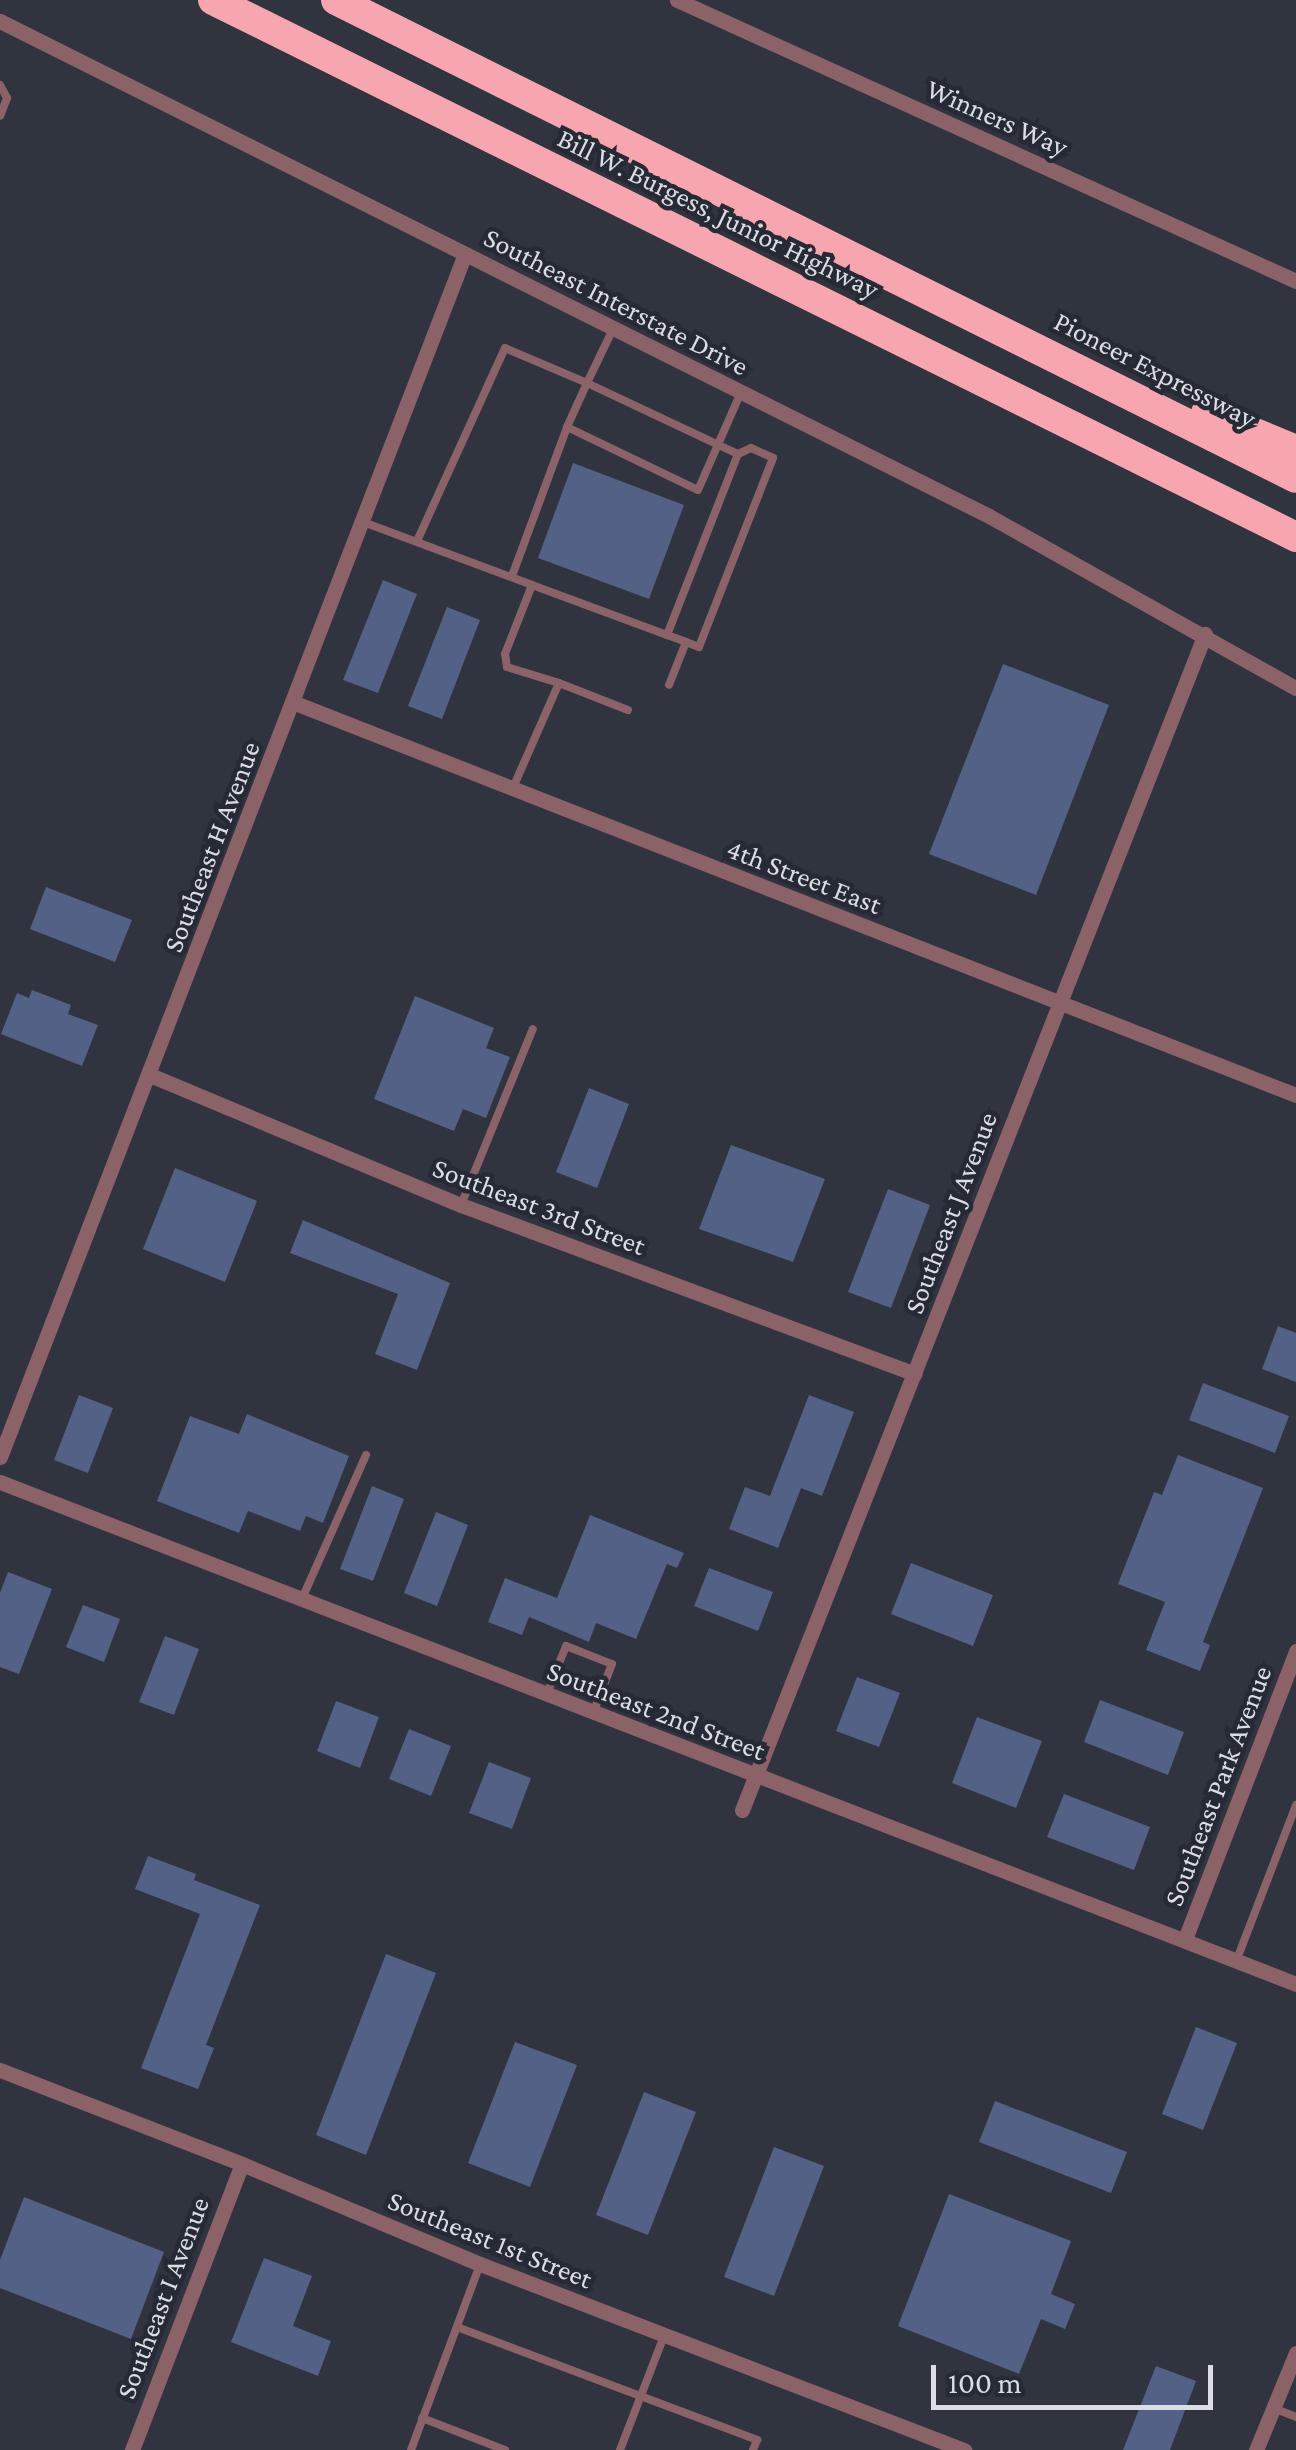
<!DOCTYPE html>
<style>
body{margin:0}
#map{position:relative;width:1296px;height:2450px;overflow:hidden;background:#2f343e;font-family:"Crimson Pro",serif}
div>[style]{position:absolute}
.building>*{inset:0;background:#526185}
.service>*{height:8px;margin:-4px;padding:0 4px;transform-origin:4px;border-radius:4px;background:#8b6267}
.minor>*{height:15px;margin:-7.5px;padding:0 7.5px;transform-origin:7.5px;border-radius:7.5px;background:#8b6267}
.motorway>*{height:30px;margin:-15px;padding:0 15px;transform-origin:15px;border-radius:15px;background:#f7a6b0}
span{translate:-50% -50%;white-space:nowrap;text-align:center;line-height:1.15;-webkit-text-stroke:9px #252a34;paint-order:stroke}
.street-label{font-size:28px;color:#dadde4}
.scale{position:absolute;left:931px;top:2365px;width:282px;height:45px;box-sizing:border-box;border:5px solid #dadde4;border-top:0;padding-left:12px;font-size:30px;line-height:35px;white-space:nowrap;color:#dadde4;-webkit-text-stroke:8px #252a34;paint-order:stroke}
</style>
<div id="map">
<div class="building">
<i style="clip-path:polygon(573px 463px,684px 505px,649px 599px,538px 558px)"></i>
<i style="clip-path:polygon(383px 580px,417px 594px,378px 693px,343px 680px)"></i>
<i style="clip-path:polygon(447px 607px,480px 620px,442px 719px,408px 706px)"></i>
<i style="clip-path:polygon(1003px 664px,1109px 705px,1036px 895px,929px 854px)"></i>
<i style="clip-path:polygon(46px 887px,132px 920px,115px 962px,30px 929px)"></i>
<i style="clip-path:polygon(32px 990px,71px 1005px,68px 1014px,98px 1025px,82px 1066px,1px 1034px,17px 993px,29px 998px)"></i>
<i style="clip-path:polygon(415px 996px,494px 1028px,486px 1048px,510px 1057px,486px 1118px,463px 1109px,454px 1131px,374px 1099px)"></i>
<i style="clip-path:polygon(589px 1088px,629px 1104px,597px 1188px,556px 1172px)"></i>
<i style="clip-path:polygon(731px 1145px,825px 1179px,793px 1262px,699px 1229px)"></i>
<i style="clip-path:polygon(175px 1168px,257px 1201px,225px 1282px,143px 1249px)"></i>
<i style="clip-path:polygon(888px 1189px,930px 1205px,891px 1308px,848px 1292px)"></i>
<i style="clip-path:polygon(303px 1220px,450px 1283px,417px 1370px,375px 1354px,398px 1294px,290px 1253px)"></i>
<i style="clip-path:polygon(1278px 1326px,1296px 1333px,1296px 1382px,1262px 1369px)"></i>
<i style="clip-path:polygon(1203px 1383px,1289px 1416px,1275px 1453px,1189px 1420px)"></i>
<i style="clip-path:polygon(79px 1395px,113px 1408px,88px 1473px,54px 1460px)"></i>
<i style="clip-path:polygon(809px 1395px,854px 1412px,822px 1496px,801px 1488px,778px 1548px,729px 1529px,745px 1487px,770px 1496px)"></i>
<i style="clip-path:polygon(247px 1414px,349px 1456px,323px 1523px,306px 1516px,300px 1531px,248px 1511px,239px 1533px,157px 1501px,190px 1416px,239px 1434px)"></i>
<i style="clip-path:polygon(1178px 1455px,1263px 1488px,1203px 1642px,1210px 1645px,1200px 1671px,1146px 1650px,1165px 1602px,1118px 1584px,1154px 1492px,1162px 1495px)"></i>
<i style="clip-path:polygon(372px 1486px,404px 1499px,373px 1581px,340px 1569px)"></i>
<i style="clip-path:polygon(436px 1512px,468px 1525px,437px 1606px,404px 1593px)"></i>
<i style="clip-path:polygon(590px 1515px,684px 1553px,677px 1568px,667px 1564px,636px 1639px,596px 1623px,589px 1642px,529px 1617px,522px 1635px,488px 1622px,505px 1578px,557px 1598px)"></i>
<i style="clip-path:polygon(911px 1563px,993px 1595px,973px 1646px,891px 1614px)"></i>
<i style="clip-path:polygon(709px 1568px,773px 1592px,758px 1631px,694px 1606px)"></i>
<i style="clip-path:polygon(8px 1572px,52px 1589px,19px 1674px,0 1667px,0 1593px)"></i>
<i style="clip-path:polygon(83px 1605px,120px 1619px,104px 1662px,66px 1647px)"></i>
<i style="clip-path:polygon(165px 1636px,199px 1649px,174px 1715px,139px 1702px)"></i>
<i style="clip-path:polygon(857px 1677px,900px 1693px,879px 1747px,836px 1731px)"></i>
<i style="clip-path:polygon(1100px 1700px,1184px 1732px,1168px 1775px,1084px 1742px)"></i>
<i style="clip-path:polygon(336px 1701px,379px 1717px,360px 1768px,317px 1751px)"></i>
<i style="clip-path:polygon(977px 1717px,1042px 1741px,1016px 1808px,952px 1783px)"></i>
<i style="clip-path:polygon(409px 1729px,451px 1746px,431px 1796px,389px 1779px)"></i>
<i style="clip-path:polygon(489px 1762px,531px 1778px,512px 1829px,469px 1813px)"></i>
<i style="clip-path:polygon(1064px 1794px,1150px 1827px,1134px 1870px,1047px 1837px)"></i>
<i style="clip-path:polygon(148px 1856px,196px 1874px,194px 1880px,260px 1905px,206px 2045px,214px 2048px,198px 2089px,141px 2068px,200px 1914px,135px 1889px)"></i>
<i style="clip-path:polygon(386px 1954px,436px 1973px,366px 2155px,316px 2135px)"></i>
<i style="clip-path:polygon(1196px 2027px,1237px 2043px,1203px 2130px,1162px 2114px)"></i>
<i style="clip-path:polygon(515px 2042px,577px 2065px,530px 2187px,468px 2163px)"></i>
<i style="clip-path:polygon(644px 2092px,696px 2112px,648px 2235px,596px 2215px)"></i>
<i style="clip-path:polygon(995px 2101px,1127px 2152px,1111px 2193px,979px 2142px)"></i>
<i style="clip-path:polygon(774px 2147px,824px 2166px,774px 2296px,724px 2277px)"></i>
<i style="clip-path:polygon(949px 2194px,1071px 2241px,1051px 2294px,1075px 2304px,1065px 2329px,1041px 2319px,1019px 2374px,898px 2326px)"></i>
<i style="clip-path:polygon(24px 2197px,164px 2252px,131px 2339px,0 2288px,0 2260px)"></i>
<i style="clip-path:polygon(264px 2258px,312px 2276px,293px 2326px,331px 2341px,318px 2376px,231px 2342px)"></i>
<i style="clip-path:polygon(1156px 2366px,1196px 2381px,1170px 2450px,1123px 2450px)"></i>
</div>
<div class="service">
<i style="left:0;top:85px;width:15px;rotate:62deg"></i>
<i style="left:7px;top:98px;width:19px;rotate:111deg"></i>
<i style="left:613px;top:329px;width:60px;rotate:115.7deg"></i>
<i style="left:587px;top:383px;width:167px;rotate:25.2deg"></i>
<i style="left:738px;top:454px;width:14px;rotate:-25deg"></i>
<i style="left:751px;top:448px;width:24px;rotate:24deg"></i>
<i style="left:773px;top:458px;width:203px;rotate:111.4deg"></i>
<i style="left:699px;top:647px;width:14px;rotate:-159deg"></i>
<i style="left:363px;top:522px;width:180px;rotate:20.4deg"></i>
<i style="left:532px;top:585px;width:74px;rotate:111.4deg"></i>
<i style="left:505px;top:654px;width:13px;rotate:81deg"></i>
<i style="left:507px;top:667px;width:54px;rotate:17.1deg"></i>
<i style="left:417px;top:541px;width:212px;rotate:-65.5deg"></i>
<i style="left:505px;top:348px;width:89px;rotate:23.1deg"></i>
<i style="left:587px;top:383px;width:48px;rotate:114.4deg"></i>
<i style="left:567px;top:427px;width:145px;rotate:25.7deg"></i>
<i style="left:698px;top:490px;width:107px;rotate:-66.3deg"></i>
<i style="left:512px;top:576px;width:159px;rotate:-69.7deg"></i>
<i style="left:532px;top:585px;width:144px;rotate:20.3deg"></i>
<i style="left:667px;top:635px;width:194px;rotate:-68.6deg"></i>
<i style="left:667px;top:635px;width:20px;rotate:20deg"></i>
<i style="left:686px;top:642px;width:46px;rotate:111.6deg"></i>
<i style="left:512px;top:790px;width:117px;rotate:-66.3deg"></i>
<i style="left:559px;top:683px;width:74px;rotate:21.4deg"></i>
<i style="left:461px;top:1205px;width:190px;rotate:-67.8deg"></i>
<i style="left:301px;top:1601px;width:160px;rotate:-66deg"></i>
<i style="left:546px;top:1696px;width:54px;rotate:-68.2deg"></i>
<i style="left:566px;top:1646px;width:49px;rotate:21.4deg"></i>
<i style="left:612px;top:1664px;width:53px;rotate:111.2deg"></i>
<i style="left:1237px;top:1959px;width:165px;rotate:-69deg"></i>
<i style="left:457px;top:2327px;width:321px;rotate:20.6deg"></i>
<i style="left:757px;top:2440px;width:11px;rotate:112deg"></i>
<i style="left:1273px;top:2408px;width:25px;rotate:21deg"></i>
<i style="left:422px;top:2418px;width:89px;rotate:21.1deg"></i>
<i style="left:411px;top:2450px;width:198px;rotate:-69.6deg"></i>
<i style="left:620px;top:2450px;width:122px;rotate:-68.9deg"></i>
</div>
<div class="minor">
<i style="left:677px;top:0;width:680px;rotate:24.42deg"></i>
<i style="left:0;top:21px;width:1106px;rotate:26.59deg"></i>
<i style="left:989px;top:516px;width:352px;rotate:29.3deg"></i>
<i style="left:295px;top:703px;width:1075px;rotate:21.39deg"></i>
<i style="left:150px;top:1075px;width:337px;rotate:22.7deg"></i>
<i style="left:461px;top:1205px;width:484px;rotate:20.4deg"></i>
<i style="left:0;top:1457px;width:1290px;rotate:-68.87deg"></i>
<i style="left:0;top:1482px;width:1390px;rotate:21.17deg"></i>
<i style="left:742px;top:1810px;width:1264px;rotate:-68.51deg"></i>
<i style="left:1185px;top:1939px;width:309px;rotate:-68.9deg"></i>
<i style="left:0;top:2070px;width:260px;rotate:21.2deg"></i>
<i style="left:242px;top:2164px;width:258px;rotate:22.8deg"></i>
<i style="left:480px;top:2264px;width:519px;rotate:21.02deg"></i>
<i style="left:132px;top:2450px;width:306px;rotate:-69deg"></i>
<i style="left:1256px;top:2450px;width:105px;rotate:-67.6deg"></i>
</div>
<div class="motorway">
<i style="left:213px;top:0;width:1209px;rotate:26.37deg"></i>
<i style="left:336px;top:0;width:1072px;rotate:26.47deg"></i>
<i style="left:1206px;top:413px;width:97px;rotate:22.3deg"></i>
</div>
<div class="street-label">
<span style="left:997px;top:118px;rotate:24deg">Winners Way</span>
<span style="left:718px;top:214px;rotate:26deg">Bill W. Burgess, Junior Highway</span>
<span style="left:616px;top:302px;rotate:27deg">Southeast Interstate Drive</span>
<span style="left:1155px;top:370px;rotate:27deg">Pioneer Expressway</span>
<span style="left:212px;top:847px;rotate:-69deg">Southeast H Avenue</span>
<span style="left:804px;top:877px;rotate:21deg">4th Street East</span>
<span style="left:539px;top:1207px;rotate:21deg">Southeast 3rd Street</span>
<span style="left:951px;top:1213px;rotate:-69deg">Southeast J Avenue</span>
<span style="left:656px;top:1711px;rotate:21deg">Southeast 2nd Street</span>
<span style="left:1218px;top:1786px;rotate:-69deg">Southeast Park Avenue</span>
<span style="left:490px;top:2240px;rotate:22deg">Southeast 1st Street</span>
<span style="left:163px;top:2298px;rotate:-69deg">Southeast I Avenue</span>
</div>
<div class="scale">100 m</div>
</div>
